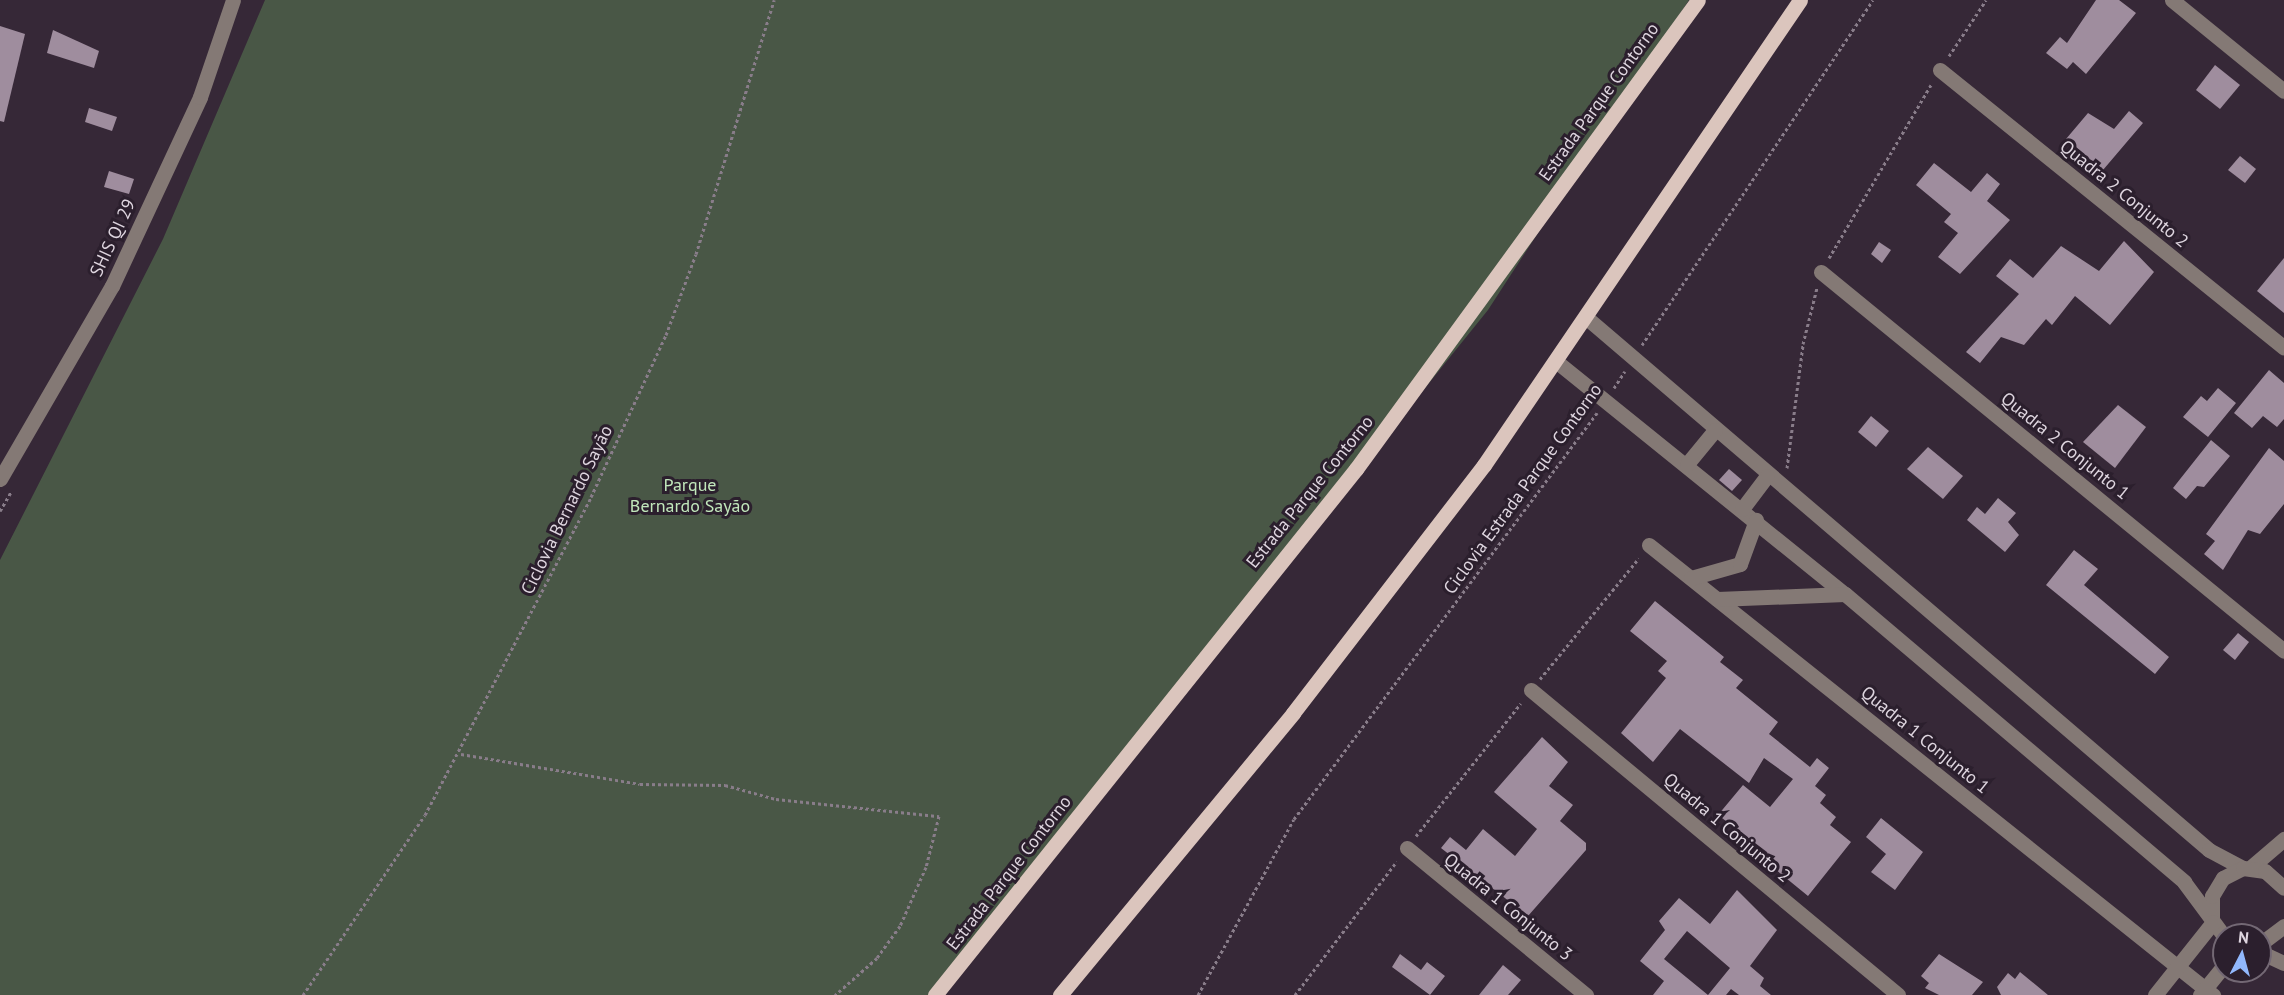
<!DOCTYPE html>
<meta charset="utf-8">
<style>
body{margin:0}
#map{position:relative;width:2284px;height:995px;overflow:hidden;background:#362837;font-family:"PT Sans",sans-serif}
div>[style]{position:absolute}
.green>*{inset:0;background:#495746}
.building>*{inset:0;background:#9f8d9e}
.path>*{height:3px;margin-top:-1.5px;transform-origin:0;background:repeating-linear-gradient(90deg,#897d8a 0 3px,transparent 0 6px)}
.minor>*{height:15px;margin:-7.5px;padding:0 7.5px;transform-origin:7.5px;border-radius:7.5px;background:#847975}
.major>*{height:15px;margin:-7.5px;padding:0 7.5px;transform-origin:7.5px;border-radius:7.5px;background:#dbc5bd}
span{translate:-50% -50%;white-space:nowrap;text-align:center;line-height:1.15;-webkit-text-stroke:6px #2b1f2d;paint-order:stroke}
.street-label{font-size:18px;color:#ded5df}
.park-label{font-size:18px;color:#c1e7bb}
.north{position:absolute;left:2212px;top:923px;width:60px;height:60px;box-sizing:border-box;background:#2b1f2d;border:2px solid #736874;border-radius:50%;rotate:6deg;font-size:16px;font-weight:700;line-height:24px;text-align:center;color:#ded5df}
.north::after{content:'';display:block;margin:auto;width:21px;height:27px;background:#91b8fd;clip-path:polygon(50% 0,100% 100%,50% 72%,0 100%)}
</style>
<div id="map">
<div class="green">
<i style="clip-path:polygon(265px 0,1689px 0,1488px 310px,935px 995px,0 995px,0 560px,163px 239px)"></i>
</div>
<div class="building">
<i style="clip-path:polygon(2096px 0,2119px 0,2136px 13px,2086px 74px,2073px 62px,2067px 69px,2046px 53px,2060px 37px,2067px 43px)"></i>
<i style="clip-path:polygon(0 26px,25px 34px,4px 122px,0 121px)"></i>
<i style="clip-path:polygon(53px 30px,99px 51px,94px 68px,47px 53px)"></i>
<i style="clip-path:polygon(2215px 65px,2240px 85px,2220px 109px,2196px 90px)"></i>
<i style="clip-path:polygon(89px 108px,117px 117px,112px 131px,85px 122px)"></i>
<i style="clip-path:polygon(2129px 111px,2143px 123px,2103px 170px,2066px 139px,2088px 113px,2114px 129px)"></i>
<i style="clip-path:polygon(2240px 156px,2256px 169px,2245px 183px,2228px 170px)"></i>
<i style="clip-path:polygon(1934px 163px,1971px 192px,1987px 173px,2000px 184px,1987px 201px,2010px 220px,1960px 274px,1938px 257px,1958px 233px,1944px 222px,1951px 214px,1916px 185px)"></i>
<i style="clip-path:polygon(109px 171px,134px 179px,129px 194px,104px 187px)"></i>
<i style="clip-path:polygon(2124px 241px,2154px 272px,2110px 325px,2075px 296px,2052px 325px,2046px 319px,2024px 345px,2001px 337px,1980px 363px,1966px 352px,2019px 294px,1996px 276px,2010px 259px,2033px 278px,2061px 246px,2099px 271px)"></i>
<i style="clip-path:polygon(1879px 242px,1891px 250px,1882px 263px,1871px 254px)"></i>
<i style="clip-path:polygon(2284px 258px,2284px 313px,2257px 291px)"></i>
<i style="clip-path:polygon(2269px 370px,2284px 383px,2284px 419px,2277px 427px,2263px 416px,2252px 428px,2234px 413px)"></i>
<i style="clip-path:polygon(2218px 388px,2236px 403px,2208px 437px,2183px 417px,2201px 396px,2207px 401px)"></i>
<i style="clip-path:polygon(2118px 405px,2146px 427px,2115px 468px,2083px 442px)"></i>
<i style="clip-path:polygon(1871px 416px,1889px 431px,1876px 447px,1858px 432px)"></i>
<i style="clip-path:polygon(2211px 440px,2230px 456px,2204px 487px,2197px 486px,2186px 499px,2173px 488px)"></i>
<i style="clip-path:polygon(1928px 447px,1963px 476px,1943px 499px,1907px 469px)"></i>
<i style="clip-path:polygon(2269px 448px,2284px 461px,2284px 504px,2260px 534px,2248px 530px,2223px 570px,2204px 554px,2215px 541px,2206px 534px)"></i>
<i style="clip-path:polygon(1729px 469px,1742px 480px,1732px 491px,1719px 480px)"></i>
<i style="clip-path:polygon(1998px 498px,2016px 513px,2008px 522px,2019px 535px,2005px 552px,1967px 520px,1977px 507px,1985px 514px)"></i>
<i style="clip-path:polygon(2074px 550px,2098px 569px,2084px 585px,2169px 657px,2155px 674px,2046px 585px)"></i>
<i style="clip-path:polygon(1655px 601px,1724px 657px,1720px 662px,1743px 680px,1736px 688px,1778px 722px,1769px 734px,1810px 767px,1817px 758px,1829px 768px,1815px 786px,1826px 795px,1820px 803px,1836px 817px,1830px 825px,1851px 842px,1808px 896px,1775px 869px,1767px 852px,1718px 815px,1743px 785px,1770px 807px,1793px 779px,1764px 758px,1749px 783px,1680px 729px,1653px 762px,1621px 733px,1666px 678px,1658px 671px,1667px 661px,1630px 631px)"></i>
<i style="clip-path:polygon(2238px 633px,2249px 642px,2235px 660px,2223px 650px)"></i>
<i style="clip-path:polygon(1542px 737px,1568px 762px,1549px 786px,1573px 805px,1560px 821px,1586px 843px,1586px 850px,1528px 916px,1441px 848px,1450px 837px,1466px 850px,1483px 829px,1515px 856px,1537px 829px,1494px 792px)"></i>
<i style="clip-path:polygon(1881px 818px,1923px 852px,1895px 890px,1871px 872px,1886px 854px,1866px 837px)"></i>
<i style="clip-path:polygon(evenodd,1737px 890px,1777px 930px,1750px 966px,1764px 978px,1760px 986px,1771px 995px,1739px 995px,1731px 989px,1726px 995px,1653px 995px,1664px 981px,1640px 961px,1665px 930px,1659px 921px,1679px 898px,1710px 924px,1737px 890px,1687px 931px,1730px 968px,1708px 995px,1664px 959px,1687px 931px)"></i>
<i style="clip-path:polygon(1400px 954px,1421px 970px,1427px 962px,1445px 976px,1430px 995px,1392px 967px)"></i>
<i style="clip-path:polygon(1939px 954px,1983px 982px,1972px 995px,1939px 995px,1925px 988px,1929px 983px,1921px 976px)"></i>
<i style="clip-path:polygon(1503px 965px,1521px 980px,1508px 995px,1479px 995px)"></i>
<i style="clip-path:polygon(2020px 972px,2048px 995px,2001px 995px,1997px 987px,2008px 973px,2015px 979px)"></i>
</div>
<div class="path">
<i style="left:1949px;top:56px;width:67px;rotate:-56.5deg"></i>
<i style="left:1829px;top:258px;width:201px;rotate:-59.5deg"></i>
<i style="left:1642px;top:345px;width:415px;rotate:-56.2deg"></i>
<i style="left:1614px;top:388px;width:20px;rotate:-57deg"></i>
<i style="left:1787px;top:468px;width:125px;rotate:-82.6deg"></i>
<i style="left:1803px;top:344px;width:58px;rotate:-76deg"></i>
<i style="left:0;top:511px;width:22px;rotate:-60deg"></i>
<i style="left:1540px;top:679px;width:156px;rotate:-50.7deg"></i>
<i style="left:461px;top:754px;width:181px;rotate:9.5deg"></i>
<i style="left:640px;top:784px;width:85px;rotate:0.7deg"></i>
<i style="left:725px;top:785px;width:53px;rotate:15.4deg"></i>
<i style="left:776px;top:799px;width:164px;rotate:6deg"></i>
<i style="left:939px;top:816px;width:53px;rotate:104.3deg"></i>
<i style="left:926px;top:867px;width:64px;rotate:113.8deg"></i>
<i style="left:900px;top:926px;width:39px;rotate:126deg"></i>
<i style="left:877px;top:958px;width:56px;rotate:138.6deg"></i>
<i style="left:1416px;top:836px;width:169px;rotate:-51.7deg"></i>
<i style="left:303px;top:995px;width:217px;rotate:-55.9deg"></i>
<i style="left:425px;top:815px;width:359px;rotate:-62.4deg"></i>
<i style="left:591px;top:497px;width:179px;rotate:-65.2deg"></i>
<i style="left:666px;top:335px;width:86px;rotate:-69.7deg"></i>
<i style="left:696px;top:254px;width:266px;rotate:-72.9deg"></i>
<i style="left:1198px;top:995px;width:200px;rotate:-61.4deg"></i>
<i style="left:1294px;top:819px;width:507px;rotate:-53.27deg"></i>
<i style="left:1295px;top:995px;width:168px;rotate:-52.7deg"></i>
</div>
<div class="minor">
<i style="left:2172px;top:0;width:144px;rotate:39.1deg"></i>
<i style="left:1940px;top:70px;width:442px;rotate:38.9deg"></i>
<i style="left:1821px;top:272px;width:598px;rotate:39.3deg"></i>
<i style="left:1588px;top:319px;width:817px;rotate:40.53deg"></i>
<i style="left:2209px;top:850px;width:38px;rotate:28deg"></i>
<i style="left:1557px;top:362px;width:370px;rotate:38.9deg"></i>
<i style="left:1845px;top:594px;width:445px;rotate:40.3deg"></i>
<i style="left:2184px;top:882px;width:67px;rotate:53.5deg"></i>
<i style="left:1687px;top:464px;width:44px;rotate:-50.5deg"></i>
<i style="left:0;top:479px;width:223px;rotate:-59.9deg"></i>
<i style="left:112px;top:286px;width:208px;rotate:-65deg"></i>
<i style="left:200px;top:97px;width:102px;rotate:-71.2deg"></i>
<i style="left:1742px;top:509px;width:41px;rotate:-52.9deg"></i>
<i style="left:1649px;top:545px;width:722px;rotate:38.59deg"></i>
<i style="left:1691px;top:578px;width:51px;rotate:-15.9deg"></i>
<i style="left:1740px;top:564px;width:47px;rotate:-70deg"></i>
<i style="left:1717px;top:599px;width:128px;rotate:-2.2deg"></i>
<i style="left:1531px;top:690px;width:477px;rotate:39.7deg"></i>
<i style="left:1407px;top:848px;width:232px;rotate:39.4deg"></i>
<i style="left:2250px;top:868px;width:45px;rotate:-40.5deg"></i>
<i style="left:2212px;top:918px;width:22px;rotate:-90deg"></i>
<i style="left:2212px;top:896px;width:21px;rotate:-59deg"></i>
<i style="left:2223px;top:878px;width:22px;rotate:-27deg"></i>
<i style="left:2243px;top:868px;width:22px;rotate:8deg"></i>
<i style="left:2265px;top:871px;width:25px;rotate:42deg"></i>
<i style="left:2260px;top:944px;width:30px;rotate:-37deg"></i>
<i style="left:2260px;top:952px;width:26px;rotate:25deg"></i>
<i style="left:2155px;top:995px;width:93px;rotate:-51.5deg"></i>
<i style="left:2200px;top:995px;width:38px;rotate:-51deg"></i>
</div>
<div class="major">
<i style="left:935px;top:995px;width:674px;rotate:-51.33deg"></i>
<i style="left:1356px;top:469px;width:580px;rotate:-53.9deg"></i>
<i style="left:1060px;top:995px;width:366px;rotate:-50.4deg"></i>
<i style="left:1293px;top:713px;width:313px;rotate:-52.4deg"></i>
<i style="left:1484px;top:465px;width:562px;rotate:-55.8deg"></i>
</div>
<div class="street-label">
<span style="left:1599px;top:102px;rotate:-54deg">Estrada Parque Contorno</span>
<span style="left:2124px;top:194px;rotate:39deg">Quadra 2 Conjunto 2</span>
<span style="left:113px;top:238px;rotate:-65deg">SHIS QI 29</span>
<span style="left:2065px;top:446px;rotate:39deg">Quadra 2 Conjunto 1</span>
<span style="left:1523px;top:489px;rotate:-54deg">Ciclovia Estrada Parque Contorno</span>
<span style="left:1310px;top:492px;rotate:-51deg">Estrada Parque Contorno</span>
<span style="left:567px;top:510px;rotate:-64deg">Ciclovia Bernardo Sayão</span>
<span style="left:1925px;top:740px;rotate:39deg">Quadra 1 Conjunto 1</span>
<span style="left:1727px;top:828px;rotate:40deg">Quadra 1 Conjunto 2</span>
<span style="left:1009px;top:873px;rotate:-52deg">Estrada Parque Contorno</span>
<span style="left:1508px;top:907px;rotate:39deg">Quadra 1 Conjunto 3</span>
</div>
<div class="park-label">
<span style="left:690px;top:496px">Parque<br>Bernardo Sayão</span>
</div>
<div class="north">N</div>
</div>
